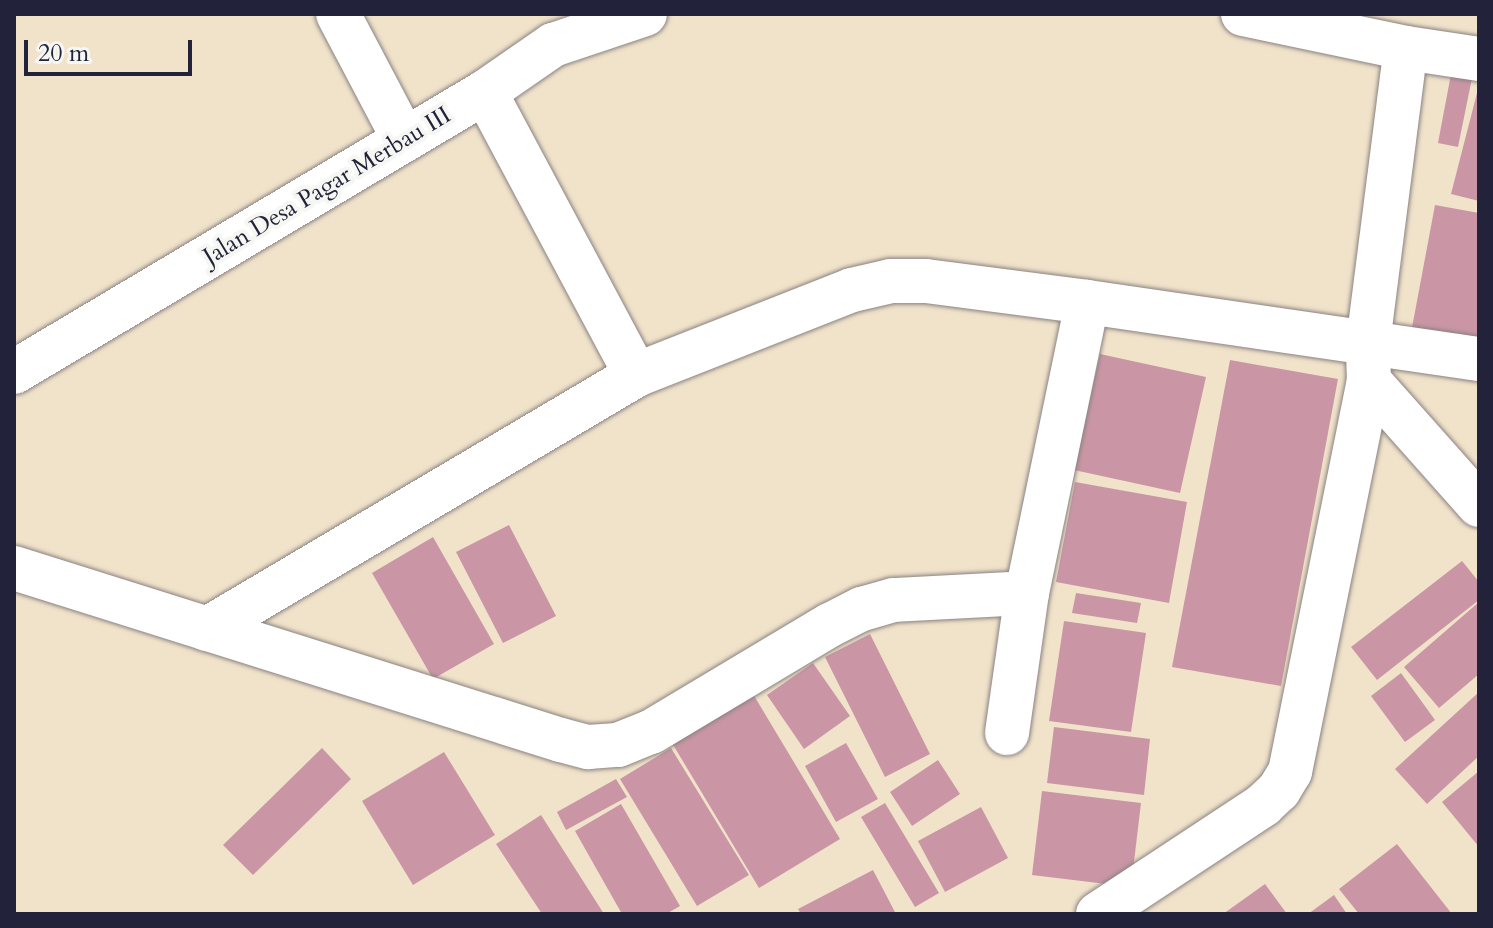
<!DOCTYPE html>
<style>
body{margin:0}
#map{position:relative;width:1493px;height:928px;overflow:hidden;background:#f1e3ca;font-family:Cardo,serif}
div>[style]{position:absolute}
.building>*{inset:0;background:#ca96a5}
.roads{filter:drop-shadow(0 0 2px #8a8282) drop-shadow(0 0 2px #8a8282)}
.minor>*{height:44px;margin:-22px;padding:0 22px;transform-origin:22px;border-radius:22px;background:#fff}
.tertiary>*{height:44px;margin:-22px;padding:0 22px;transform-origin:22px;border-radius:22px;background:#fff}
span{translate:-50% -50%;white-space:nowrap;text-align:center;line-height:1.15;-webkit-text-stroke:8px #f6f6f2;paint-order:stroke}
.street-label{font-size:24px;color:#22223b}
.frame{position:absolute;inset:0;border:16px solid #22223b;pointer-events:none}
.scale{position:absolute;left:24px;top:40px;width:168px;height:36px;box-sizing:border-box;border:4px solid #22223b;border-top:0;padding-left:10px;font-size:24px;line-height:28px;white-space:nowrap;color:#22223b;-webkit-text-stroke:6px #f6f6f2;paint-order:stroke}
</style>
<div id="map">
<div class="building">
<i style="clip-path:polygon(1451px 74px,1472px 78px,1458px 147px,1438px 143px)"></i>
<i style="clip-path:polygon(1478px 89px,1479px 89px,1479px 201px,1451px 194px)"></i>
<i style="clip-path:polygon(1435px 205px,1479px 213px,1479px 344px,1411px 333px)"></i>
<i style="clip-path:polygon(1100px 354px,1206px 377px,1180px 493px,1074px 470px)"></i>
<i style="clip-path:polygon(1230px 360px,1338px 379px,1281px 686px,1172px 667px)"></i>
<i style="clip-path:polygon(1075px 482px,1187px 502px,1169px 603px,1056px 582px)"></i>
<i style="clip-path:polygon(509px 525px,556px 616px,503px 643px,456px 552px)"></i>
<i style="clip-path:polygon(433px 537px,494px 644px,433px 679px,372px 573px)"></i>
<i style="clip-path:polygon(1462px 561px,1479px 582px,1479px 600px,1377px 680px,1351px 647px)"></i>
<i style="clip-path:polygon(1076px 593px,1141px 603px,1137px 623px,1072px 613px)"></i>
<i style="clip-path:polygon(1479px 602px,1479px 674px,1439px 708px,1404px 667px)"></i>
<i style="clip-path:polygon(1064px 621px,1146px 633px,1131px 732px,1049px 721px)"></i>
<i style="clip-path:polygon(870px 634px,930px 754px,885px 777px,825px 657px)"></i>
<i style="clip-path:polygon(813px 663px,850px 716px,804px 749px,767px 695px)"></i>
<i style="clip-path:polygon(1401px 673px,1435px 720px,1405px 742px,1371px 696px)"></i>
<i style="clip-path:polygon(1479px 692px,1479px 756px,1427px 804px,1395px 769px)"></i>
<i style="clip-path:polygon(753px 694px,840px 839px,759px 888px,672px 743px)"></i>
<i style="clip-path:polygon(1054px 727px,1150px 739px,1144px 795px,1047px 783px)"></i>
<i style="clip-path:polygon(846px 743px,878px 799px,836px 822px,805px 766px)"></i>
<i style="clip-path:polygon(322px 748px,351px 779px,253px 875px,223px 845px)"></i>
<i style="clip-path:polygon(671px 748px,749px 875px,697px 906px,620px 779px)"></i>
<i style="clip-path:polygon(444px 752px,495px 835px,413px 885px,362px 801px)"></i>
<i style="clip-path:polygon(938px 760px,960px 794px,912px 826px,890px 792px)"></i>
<i style="clip-path:polygon(1479px 771px,1479px 847px,1442px 802px)"></i>
<i style="clip-path:polygon(616px 779px,627px 797px,566px 830px,557px 812px)"></i>
<i style="clip-path:polygon(1042px 791px,1141px 803px,1131px 887px,1032px 875px)"></i>
<i style="clip-path:polygon(885px 803px,939px 893px,915px 907px,861px 817px)"></i>
<i style="clip-path:polygon(621px 804px,680px 906px,666px 914px,622px 914px,575px 831px)"></i>
<i style="clip-path:polygon(981px 807px,1008px 858px,945px 892px,918px 841px)"></i>
<i style="clip-path:polygon(541px 815px,604px 914px,542px 914px,496px 844px)"></i>
<i style="clip-path:polygon(1397px 844px,1452px 914px,1359px 914px,1339px 889px)"></i>
<i style="clip-path:polygon(873px 870px,896px 914px,801px 914px,798px 909px)"></i>
<i style="clip-path:polygon(1265px 884px,1287px 914px,1223px 914px)"></i>
<i style="clip-path:polygon(1334px 895px,1347px 914px,1308px 914px)"></i>
</div>
<div class="roads">
<div class="minor">
<i style="left:338px;top:14px;width:141px;rotate:62.2deg"></i>
<i style="left:485px;top:92px;width:321px;rotate:61.9deg"></i>
<i style="left:1369px;top:381px;width:166px;rotate:48.4deg"></i>
<i style="left:14px;top:568px;width:573px;rotate:17.46deg"></i>
<i style="left:561px;top:740px;width:28px;rotate:15deg"></i>
<i style="left:588px;top:747px;width:30px;rotate:-4deg"></i>
<i style="left:618px;top:745px;width:35px;rotate:-22deg"></i>
<i style="left:651px;top:732px;width:209px;rotate:-30.9deg"></i>
<i style="left:830px;top:625px;width:36px;rotate:-27deg"></i>
<i style="left:862px;top:609px;width:33px;rotate:-16deg"></i>
<i style="left:894px;top:600px;width:133px;rotate:-3deg"></i>
<i style="left:1027px;top:593px;width:297px;rotate:-78.3deg"></i>
<i style="left:207px;top:629px;width:499px;rotate:-30.6deg"></i>
<i style="left:636px;top:375px;width:232px;rotate:-21.5deg"></i>
<i style="left:852px;top:290px;width:39px;rotate:-13deg"></i>
<i style="left:890px;top:281px;width:36px"></i>
<i style="left:926px;top:281px;width:162px;rotate:7.4deg"></i>
<i style="left:1087px;top:302px;width:396px;rotate:8.3deg"></i>
<i style="left:1007px;top:733px;width:141px;rotate:-81.9deg"></i>
<i style="left:1098px;top:914px;width:198px;rotate:-33.4deg"></i>
<i style="left:1263px;top:805px;width:22px;rotate:-43deg"></i>
<i style="left:1279px;top:790px;width:21px;rotate:-59deg"></i>
<i style="left:1290px;top:772px;width:399px;rotate:-78.6deg"></i>
<i style="left:1369px;top:381px;width:38px;rotate:-92deg"></i>
<i style="left:1368px;top:343px;width:297px;rotate:-82.7deg"></i>
</div>
<div class="tertiary">
<i style="left:1243px;top:14px;width:167px;rotate:11.8deg"></i>
<i style="left:1406px;top:48px;width:74px;rotate:8.6deg"></i>
<i style="left:14px;top:372px;width:548px;rotate:-30.73deg"></i>
<i style="left:485px;top:92px;width:83px;rotate:-34.7deg"></i>
<i style="left:553px;top:45px;width:97px;rotate:-18.6deg"></i>
</div>
</div>
<div class="street-label">
<span style="left:327px;top:186px;rotate:-31deg">Jalan Desa Pagar Merbau III</span>
</div>
<div class="frame"></div>
<div class="scale">20 m</div>
</div>
